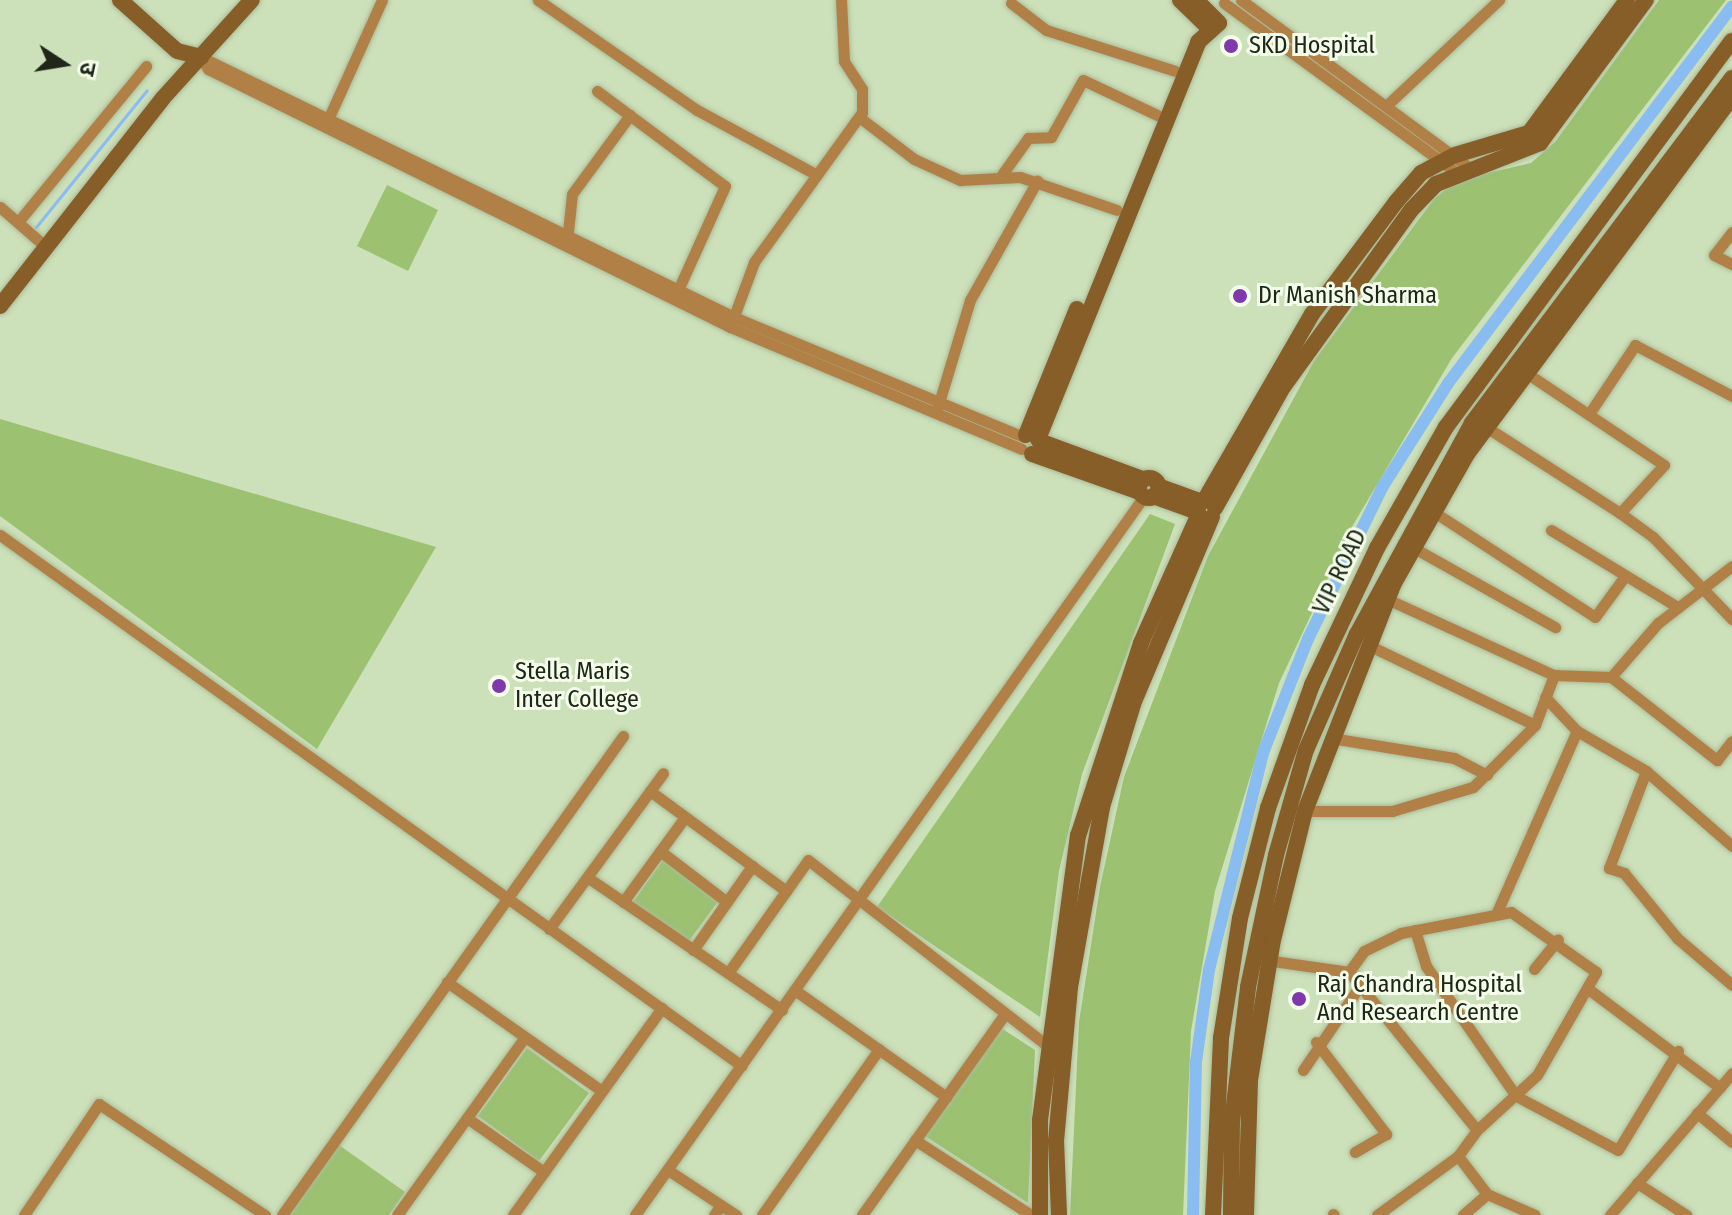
<!DOCTYPE html>
<meta charset="utf-8">
<style>
body{margin:0}
#map{position:relative;width:1732px;height:1215px;overflow:hidden;background:#cce0b9;font-family:"Fira Sans Condensed","Noto Sans Devanagari",sans-serif}
div>[style]{position:absolute}
.green>*{inset:0;background:#9bc171}
.stream>*{height:3px;margin:-1.5px;padding:0 1.5px;transform-origin:1.5px;border-radius:1.5px;background:#89bcf1}
.canal>*{height:12px;margin:-6px;padding:0 6px;transform-origin:6px;border-radius:6px;background:#89bcf1}
.roads{filter:drop-shadow(0 0 2px #ab9) drop-shadow(0 0 2px #ab9)}
.street>*{height:11px;margin:-5.5px;padding:0 5.5px;transform-origin:5.5px;border-radius:5.5px;background:#b18046}
.secondary>*{height:16px;margin:-8px;padding:0 8px;transform-origin:8px;border-radius:8px;background:#875d28}
.secondary>.ring{margin:-8px;padding:0;box-sizing:content-box;background:none;border:16px solid #875d28;border-radius:50%}
.dots>*{width:22px;height:22px;translate:-50% -50%;box-sizing:border-box;border:4px solid #f3fdea;border-radius:50%}
span{translate:-50% -50%;white-space:nowrap;text-align:center;line-height:1.15;-webkit-text-stroke:6px #f3fdea;paint-order:stroke}
.poi-label{font-size:24px;color:#202719}
.left{translate:0 -50%;text-align:left}
.street-label{font-size:24px;color:#202719}
.north{position:absolute;left:24px;top:24px;width:80px;height:80px;-webkit-text-stroke:6px #f3fdea;paint-order:stroke;rotate:102deg;font-size:22px;font-weight:700;line-height:32px;text-align:center;color:#202719}
.north::after{content:'';display:block;margin:auto;width:28px;height:36px;background:#202719;clip-path:polygon(50% 0,100% 100%,50% 72%,0 100%)}
</style>
<div id="map">
<div class="green">
<i style="clip-path:polygon(1659px 0,1726px 0,1452px 358px,1353px 525px,1279px 683px,1215px 891px,1191px 1031px,1183px 1215px,1070px 1215px,1079px 1022px,1100px 887px,1124px 777px,1208px 556px,1314px 361px,1434px 199px,1457px 180px,1531px 163px,1555px 142px)"></i>
<i style="clip-path:polygon(387px 185px,438px 210px,408px 271px,357px 246px)"></i>
<i style="clip-path:polygon(0 419px,436px 547px,317px 749px,0 516px)"></i>
<i style="clip-path:polygon(1150px 514px,1175px 524px,1082px 774px,1059px 871px,1040px 1017px,877px 907px)"></i>
<i style="clip-path:polygon(663px 860px,719px 900px,689px 941px,633px 902px)"></i>
<i style="clip-path:polygon(1001px 1028px,1035px 1050px,1028px 1203px,925px 1136px)"></i>
<i style="clip-path:polygon(527px 1048px,589px 1093px,539px 1161px,478px 1116px)"></i>
<i style="clip-path:polygon(339px 1145px,405px 1192px,389px 1215px,290px 1215px)"></i>
</div>
<div class="stream">
<i style="left:36px;top:227px;width:176px;rotate:-51deg"></i>
</div>
<div class="canal">
<i style="left:1193px;top:1215px;width:153px;rotate:-88.9deg"></i>
<i style="left:1196px;top:1062px;width:93px;rotate:-82deg"></i>
<i style="left:1209px;top:970px;width:224px;rotate:-76deg"></i>
<i style="left:1263px;top:753px;width:123px;rotate:-68.5deg"></i>
<i style="left:1308px;top:639px;width:170px;rotate:-63.9deg"></i>
<i style="left:1383px;top:486px;width:123px;rotate:-57.6deg"></i>
<i style="left:1449px;top:382px;width:470px;rotate:-53deg"></i>
</div>
<div class="roads">
<div class="street">
<i style="left:538px;top:0;width:193px;rotate:34.7deg"></i>
<i style="left:697px;top:110px;width:136px;rotate:28.4deg"></i>
<i style="left:1241px;top:0;width:284px;rotate:36.3deg"></i>
<i style="left:1011px;top:3px;width:44px;rotate:37.6deg"></i>
<i style="left:1046px;top:30px;width:135px;rotate:17.6deg"></i>
<i style="left:1224px;top:3px;width:288px;rotate:36.1deg"></i>
<i style="left:201px;top:57px;width:14px;rotate:60deg"></i>
<i style="left:208px;top:69px;width:582px;rotate:26.3deg"></i>
<i style="left:730px;top:327px;width:69px;rotate:-69.7deg"></i>
<i style="left:754px;top:262px;width:185px;rotate:-54.2deg"></i>
<i style="left:862px;top:112px;width:23px;rotate:-90deg"></i>
<i style="left:862px;top:89px;width:33px;rotate:-123deg"></i>
<i style="left:844px;top:61px;width:61px;rotate:-92.8deg"></i>
<i style="left:201px;top:57px;width:593px;rotate:26deg"></i>
<i style="left:734px;top:317px;width:313px;rotate:22.5deg"></i>
<i style="left:597px;top:91px;width:159px;rotate:36.6deg"></i>
<i style="left:725px;top:186px;width:112px;rotate:114.3deg"></i>
<i style="left:1387px;top:105px;width:154px;rotate:-43.2deg"></i>
<i style="left:330px;top:115px;width:126px;rotate:-65.7deg"></i>
<i style="left:859px;top:117px;width:69px;rotate:37.4deg"></i>
<i style="left:914px;top:159px;width:51px;rotate:24.5deg"></i>
<i style="left:960px;top:180px;width:60px;rotate:-2.9deg"></i>
<i style="left:1020px;top:177px;width:102px;rotate:18.8deg"></i>
<i style="left:1001px;top:176px;width:47px;rotate:-54.6deg"></i>
<i style="left:1028px;top:138px;width:23px;rotate:-2deg"></i>
<i style="left:1051px;top:137px;width:65px;rotate:-60.7deg"></i>
<i style="left:1083px;top:80px;width:82px;rotate:25.3deg"></i>
<i style="left:0;top:207px;width:61px;rotate:41deg"></i>
<i style="left:18px;top:222px;width:202px;rotate:-50.6deg"></i>
<i style="left:568px;top:232px;width:38px;rotate:-84deg"></i>
<i style="left:572px;top:194px;width:98px;rotate:-53.7deg"></i>
<i style="left:1732px;top:232px;width:29px;rotate:128deg"></i>
<i style="left:1714px;top:255px;width:20px;rotate:27deg"></i>
<i style="left:730px;top:327px;width:316px;rotate:22.7deg"></i>
<i style="left:938px;top:406px;width:111px;rotate:-73.2deg"></i>
<i style="left:970px;top:300px;width:137px;rotate:-60.6deg"></i>
<i style="left:1589px;top:414px;width:83px;rotate:-56.3deg"></i>
<i style="left:1635px;top:345px;width:110px;rotate:27.7deg"></i>
<i style="left:1486px;top:427px;width:159px;rotate:32.7deg"></i>
<i style="left:1620px;top:513px;width:65px;rotate:-47.5deg"></i>
<i style="left:1664px;top:465px;width:167px;rotate:-146.2deg"></i>
<i style="left:1434px;top:512px;width:192px;rotate:33.1deg"></i>
<i style="left:1595px;top:617px;width:51px;rotate:-53.8deg"></i>
<i style="left:1620px;top:513px;width:41px;rotate:36deg"></i>
<i style="left:1653px;top:537px;width:114px;rotate:46.1deg"></i>
<i style="left:1551px;top:530px;width:146px;rotate:31.3deg"></i>
<i style="left:0;top:535px;width:912px;rotate:35.59deg"></i>
<i style="left:1414px;top:548px;width:162px;rotate:29.3deg"></i>
<i style="left:1387px;top:599px;width:183px;rotate:24.5deg"></i>
<i style="left:1554px;top:675px;width:57px;rotate:2deg"></i>
<i style="left:1611px;top:677px;width:72px;rotate:-49deg"></i>
<i style="left:1658px;top:623px;width:93px;rotate:-37.6deg"></i>
<i style="left:1368px;top:645px;width:185px;rotate:25.6deg"></i>
<i style="left:1611px;top:677px;width:135px;rotate:38.1deg"></i>
<i style="left:1717px;top:760px;width:24px;rotate:-52deg"></i>
<i style="left:1545px;top:697px;width:47px;rotate:46.7deg"></i>
<i style="left:1577px;top:731px;width:80px;rotate:30.1deg"></i>
<i style="left:1646px;top:771px;width:114px;rotate:41.1deg"></i>
<i style="left:1331px;top:738px;width:125px;rotate:9.2deg"></i>
<i style="left:1454px;top:758px;width:37px;rotate:27deg"></i>
<i style="left:1646px;top:771px;width:104px;rotate:110.9deg"></i>
<i style="left:1609px;top:868px;width:16px;rotate:18deg"></i>
<i style="left:1624px;top:873px;width:84px;rotate:50.8deg"></i>
<i style="left:1677px;top:938px;width:72px;rotate:40.5deg"></i>
<i style="left:650px;top:791px;width:169px;rotate:36.3deg"></i>
<i style="left:1305px;top:811px;width:87px"></i>
<i style="left:1392px;top:811px;width:84px;rotate:-16.5deg"></i>
<i style="left:1473px;top:787px;width:88px;rotate:-45deg"></i>
<i style="left:1535px;top:725px;width:53px;rotate:-69.2deg"></i>
<i style="left:660px;top:851px;width:84px;rotate:37.3deg"></i>
<i style="left:587px;top:877px;width:236px;rotate:34.3deg"></i>
<i style="left:623px;top:902px;width:105px;rotate:-53.9deg"></i>
<i style="left:1497px;top:912px;width:198px;rotate:-66.2deg"></i>
<i style="left:549px;top:929px;width:193px;rotate:-53.8deg"></i>
<i style="left:1415px;top:930px;width:38px;rotate:73deg"></i>
<i style="left:1426px;top:966px;width:158px;rotate:55.3deg"></i>
<i style="left:1516px;top:1096px;width:115px;rotate:27.9deg"></i>
<i style="left:1618px;top:1150px;width:116px;rotate:-58.8deg"></i>
<i style="left:693px;top:950px;width:103px;rotate:-54.9deg"></i>
<i style="left:1273px;top:961px;width:77px;rotate:8.2deg"></i>
<i style="left:1349px;top:972px;width:203px;rotate:51deg"></i>
<i style="left:1477px;top:1130px;width:81px;rotate:-42.5deg"></i>
<i style="left:1537px;top:1075px;width:119px;rotate:-60.2deg"></i>
<i style="left:1596px;top:972px;width:104px;rotate:-144.8deg"></i>
<i style="left:1511px;top:912px;width:112px;rotate:169.2deg"></i>
<i style="left:1401px;top:933px;width:41px;rotate:154.1deg"></i>
<i style="left:1364px;top:951px;width:26px;rotate:126deg"></i>
<i style="left:1534px;top:969px;width:38px;rotate:-51deg"></i>
<i style="left:728px;top:973px;width:138px;rotate:-54.7deg"></i>
<i style="left:808px;top:860px;width:304px;rotate:37.8deg"></i>
<i style="left:447px;top:982px;width:189px;rotate:35.1deg"></i>
<i style="left:1587px;top:988px;width:166px;rotate:36.9deg"></i>
<i style="left:796px;top:991px;width:184px;rotate:35.2deg"></i>
<i style="left:1316px;top:1042px;width:116px;rotate:52.7deg"></i>
<i style="left:1386px;top:1134px;width:36px;rotate:150deg"></i>
<i style="left:1303px;top:1070px;width:104px;rotate:-56deg"></i>
<i style="left:1697px;top:1113px;width:45px;rotate:39.6deg"></i>
<i style="left:467px;top:1118px;width:94px;rotate:35deg"></i>
<i style="left:915px;top:1140px;width:138px;rotate:32.9deg"></i>
<i style="left:1458px;top:1156px;width:48px;rotate:52.7deg"></i>
<i style="left:1487px;top:1194px;width:32px;rotate:139deg"></i>
<i style="left:668px;top:1170px;width:82px;rotate:33.5deg"></i>
<i style="left:1637px;top:1183px;width:59px;rotate:33.1deg"></i>
<i style="left:1487px;top:1194px;width:52px;rotate:23.6deg"></i>
<i style="left:1333px;top:1214px;width:1px;rotate:45deg"></i>
<i style="left:24px;top:1215px;width:134px;rotate:-56deg"></i>
<i style="left:99px;top:1104px;width:200px;rotate:33.8deg"></i>
<i style="left:282px;top:1215px;width:588px;rotate:-54.55deg"></i>
<i style="left:397px;top:1215px;width:219px;rotate:-54.3deg"></i>
<i style="left:513px;top:1215px;width:255px;rotate:-54.3deg"></i>
<i style="left:635px;top:1215px;width:881px;rotate:-54.7deg"></i>
<i style="left:714px;top:1215px;width:12px;rotate:-55deg"></i>
<i style="left:762px;top:1215px;width:203px;rotate:-54.8deg"></i>
<i style="left:862px;top:1215px;width:245px;rotate:-54.6deg"></i>
<i style="left:1377px;top:1215px;width:100px;rotate:-36.1deg"></i>
<i style="left:1458px;top:1156px;width:32px;rotate:-54deg"></i>
<i style="left:1610px;top:1215px;width:187px;rotate:-49.3deg"></i>
</div>
<div class="secondary">
<i style="left:120px;top:0;width:76px;rotate:41.8deg"></i>
<i style="left:177px;top:51px;width:25px;rotate:14deg"></i>
<i style="left:1180px;top:0;width:43px;rotate:44.1deg"></i>
<i style="left:0;top:306px;width:264px;rotate:-51.9deg"></i>
<i style="left:163px;top:98px;width:132px;rotate:-47.8deg"></i>
<i style="left:1026px;top:435px;width:136px;rotate:-68deg"></i>
<i style="left:1038px;top:439px;width:428px;rotate:-68deg"></i>
<i style="left:1198px;top:42px;width:28px;rotate:-42deg"></i>
<i style="left:1219px;top:23px;width:33px;rotate:-135deg"></i>
<i style="left:1039px;top:441px;width:111px;rotate:20.1deg"></i>
<i style="left:1032px;top:454px;width:114px;rotate:19.4deg"></i>
<i class="ring" style="left:1139px;top:478px;width:4px;height:4px"></i>
<i style="left:1158px;top:486px;width:47px;rotate:20deg"></i>
<i style="left:1153px;top:496px;width:48px;rotate:19.6deg"></i>
<i style="left:1204px;top:501px;width:216px;rotate:-60deg"></i>
<i style="left:1312px;top:314px;width:140px;rotate:-53.1deg"></i>
<i style="left:1396px;top:202px;width:38px;rotate:-49deg"></i>
<i style="left:1421px;top:173px;width:38px;rotate:-28deg"></i>
<i style="left:1455px;top:155px;width:77px;rotate:-16.6deg"></i>
<i style="left:1529px;top:133px;width:165px;rotate:-53.6deg"></i>
<i style="left:1215px;top:508px;width:139px;rotate:-60.7deg"></i>
<i style="left:1283px;top:387px;width:218px;rotate:-54.1deg"></i>
<i style="left:1411px;top:210px;width:36px;rotate:-46deg"></i>
<i style="left:1436px;top:184px;width:112px;rotate:-21.5deg"></i>
<i style="left:1540px;top:143px;width:178px;rotate:-53.5deg"></i>
<i style="left:1040px;top:1215px;width:95px;rotate:-90deg"></i>
<i style="left:1040px;top:1120px;width:287px;rotate:-82.4deg"></i>
<i style="left:1078px;top:836px;width:203px;rotate:-71.9deg"></i>
<i style="left:1141px;top:643px;width:141px;rotate:-65.8deg"></i>
<i style="left:1059px;top:1215px;width:74px;rotate:-92.3deg"></i>
<i style="left:1056px;top:1141px;width:155px;rotate:-84.8deg"></i>
<i style="left:1070px;top:987px;width:183px;rotate:-79.9deg"></i>
<i style="left:1102px;top:807px;width:108px;rotate:-73.2deg"></i>
<i style="left:1133px;top:704px;width:203px;rotate:-67.1deg"></i>
<i style="left:1213px;top:1215px;width:177px;rotate:-87.4deg"></i>
<i style="left:1221px;top:1038px;width:121px;rotate:-81deg"></i>
<i style="left:1240px;top:918px;width:114px;rotate:-75.7deg"></i>
<i style="left:1268px;top:808px;width:131px;rotate:-70.3deg"></i>
<i style="left:1312px;top:685px;width:152px;rotate:-64.6deg"></i>
<i style="left:1377px;top:548px;width:139px;rotate:-60.3deg"></i>
<i style="left:1446px;top:427px;width:480px;rotate:-53.5deg"></i>
<i style="left:1231px;top:1215px;width:93px;rotate:-89.4deg"></i>
<i style="left:1232px;top:1122px;width:136px;rotate:-83.2deg"></i>
<i style="left:1248px;top:987px;width:135px;rotate:-78deg"></i>
<i style="left:1276px;top:855px;width:109px;rotate:-74.1deg"></i>
<i style="left:1306px;top:750px;width:127px;rotate:-66.3deg"></i>
<i style="left:1357px;top:634px;width:240px;rotate:-61.4deg"></i>
<i style="left:1472px;top:423px;width:432px;rotate:-53deg"></i>
<i style="left:1246px;top:1215px;width:135px;rotate:-88.3deg"></i>
<i style="left:1250px;top:1080px;width:142px;rotate:-80.7deg"></i>
<i style="left:1273px;top:940px;width:133px;rotate:-76.1deg"></i>
<i style="left:1305px;top:811px;width:245px;rotate:-68.7deg"></i>
<i style="left:1394px;top:583px;width:148px;rotate:-60.5deg"></i>
<i style="left:1467px;top:454px;width:445px;rotate:-53.4deg"></i>
</div>
</div>
<div class="dots">
<i style="left:1231px;top:46px;background:#7f39ac"></i>
<i style="left:1240px;top:296px;background:#7f39ac"></i>
<i style="left:499px;top:686px;background:#7f39ac"></i>
<i style="left:1299px;top:999px;background:#7f39ac"></i>
</div>
<div class="poi-label">
<span class="left" style="left:1249px;top:46px">SKD Hospital</span>
<span class="left" style="left:1258px;top:296px">Dr Manish Sharma</span>
<span class="left" style="left:515px;top:686px">Stella Maris<br>Inter College</span>
<span class="left" style="left:1317px;top:999px">Raj Chandra Hospital<br>And Research Centre</span>
</div>
<div class="street-label">
<span style="left:1340px;top:572px;rotate:-64deg">VIP ROAD</span>
</div>
<div class="north">उ</div>
</div>
